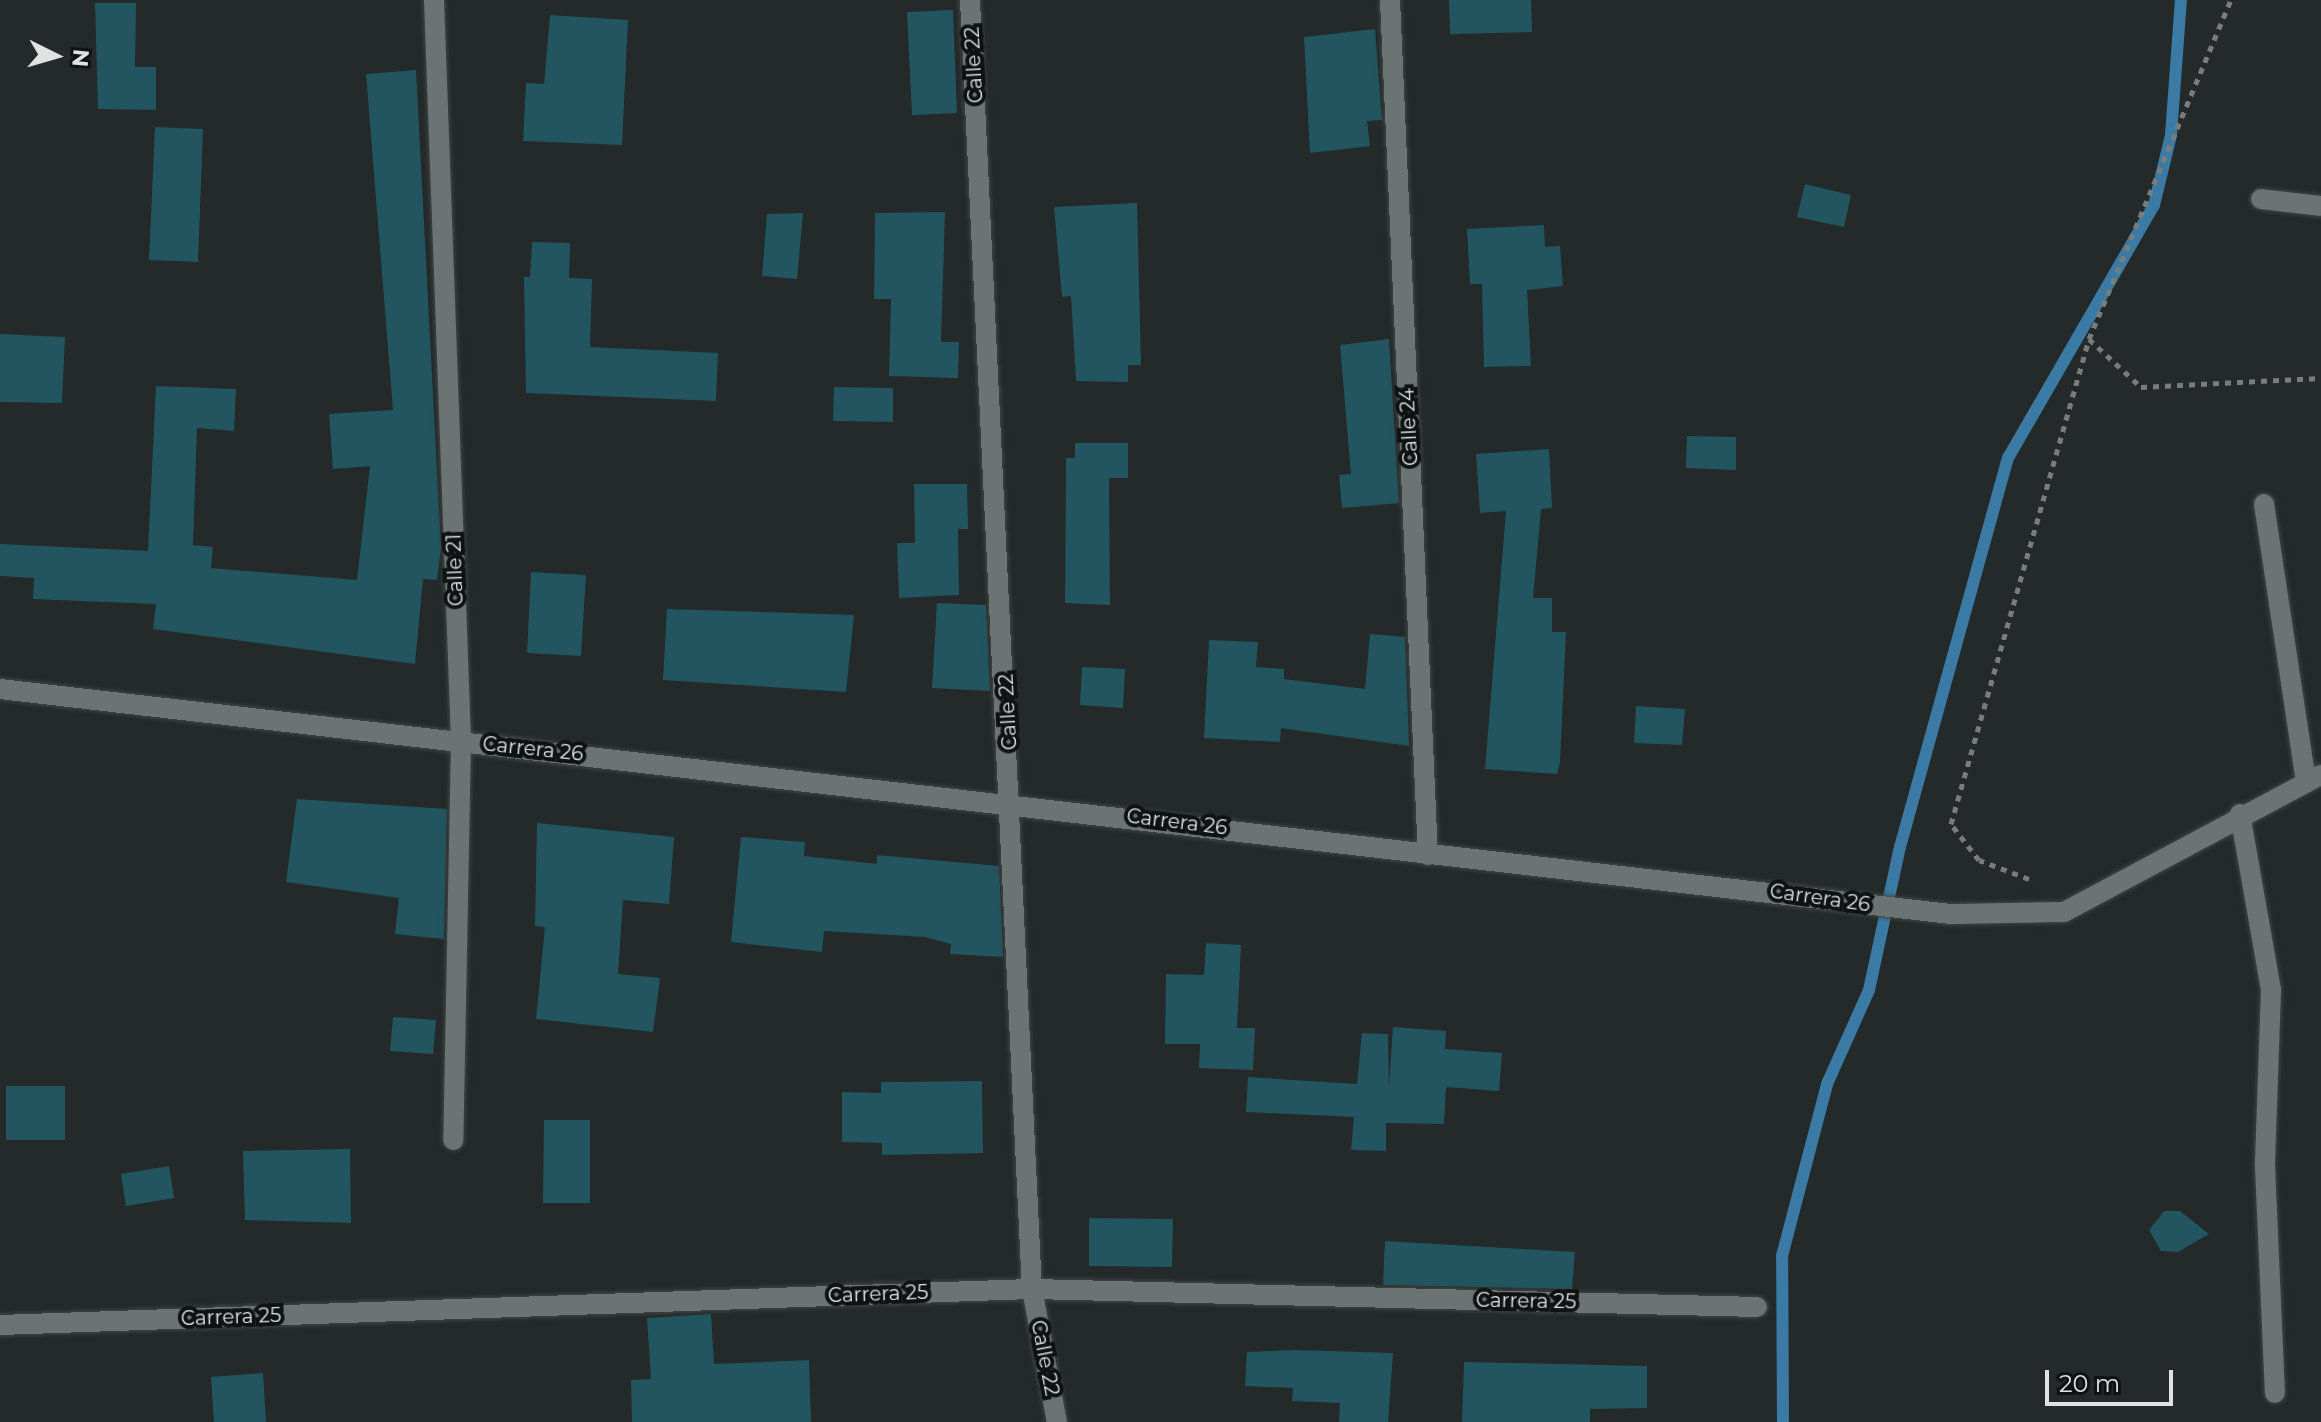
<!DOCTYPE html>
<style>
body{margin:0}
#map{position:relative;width:2321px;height:1422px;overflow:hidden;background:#232a29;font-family:Montserrat,sans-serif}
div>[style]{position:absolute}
.stream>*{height:12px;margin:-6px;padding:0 6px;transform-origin:6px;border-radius:6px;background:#3b7aa5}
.building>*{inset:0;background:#22555f}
.path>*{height:5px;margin-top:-2.5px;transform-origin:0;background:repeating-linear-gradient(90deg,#787d7c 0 6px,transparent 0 12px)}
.roads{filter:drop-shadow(0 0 2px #3f4544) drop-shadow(0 0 2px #3f4544)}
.minor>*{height:20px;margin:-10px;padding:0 10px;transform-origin:10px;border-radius:10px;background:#6c7473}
span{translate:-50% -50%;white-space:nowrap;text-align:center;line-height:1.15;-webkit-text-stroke:8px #0f1212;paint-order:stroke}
.street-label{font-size:20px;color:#dee2e1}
.north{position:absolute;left:16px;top:16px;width:80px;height:80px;-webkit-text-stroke:6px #0f1212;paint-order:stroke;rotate:95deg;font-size:22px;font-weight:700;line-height:32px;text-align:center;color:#dee2e1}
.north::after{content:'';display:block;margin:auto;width:28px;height:36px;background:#dee2e1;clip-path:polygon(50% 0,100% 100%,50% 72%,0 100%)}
.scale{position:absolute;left:2045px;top:1370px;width:128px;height:36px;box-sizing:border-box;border:4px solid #dee2e1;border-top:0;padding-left:10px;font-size:24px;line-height:28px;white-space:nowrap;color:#dee2e1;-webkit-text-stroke:6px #0f1212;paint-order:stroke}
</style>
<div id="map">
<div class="stream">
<i style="left:1783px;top:1422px;width:166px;rotate:-90.3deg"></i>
<i style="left:1782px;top:1256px;width:178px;rotate:-75.3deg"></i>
<i style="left:1827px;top:1084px;width:103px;rotate:-65.9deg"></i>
<i style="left:1869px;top:990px;width:146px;rotate:-77.8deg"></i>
<i style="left:1900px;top:847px;width:404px;rotate:-74.5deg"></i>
<i style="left:2008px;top:458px;width:292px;rotate:-60deg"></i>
<i style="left:2154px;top:205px;width:72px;rotate:-76.3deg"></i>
<i style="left:2171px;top:135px;width:135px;rotate:-85.8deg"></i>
</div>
<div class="building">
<i style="clip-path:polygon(1449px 0,1531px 0,1532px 32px,1450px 34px)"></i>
<i style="clip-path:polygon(95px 3px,136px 3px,135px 67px,156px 67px,156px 110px,98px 109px)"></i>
<i style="clip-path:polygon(953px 10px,957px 113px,912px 115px,907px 12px)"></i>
<i style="clip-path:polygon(550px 15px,628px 20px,622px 145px,523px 141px,526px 83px,544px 84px)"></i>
<i style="clip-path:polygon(1375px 29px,1382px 120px,1367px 121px,1370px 146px,1310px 153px,1304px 37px)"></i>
<i style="clip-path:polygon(416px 70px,441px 548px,437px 580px,423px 579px,415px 664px,153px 629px,156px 604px,33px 599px,34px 578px,0 576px,0 544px,148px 551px,156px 386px,236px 389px,234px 431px,197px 428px,193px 545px,213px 547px,211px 568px,357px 580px,370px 466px,333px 469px,329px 414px,393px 410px,366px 74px)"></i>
<i style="clip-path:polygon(155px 127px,203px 129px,198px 262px,149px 260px)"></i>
<i style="clip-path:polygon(1805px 184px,1851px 195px,1844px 227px,1797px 217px)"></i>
<i style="clip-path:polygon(1137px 203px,1141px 365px,1128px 365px,1128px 382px,1076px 381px,1071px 296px,1062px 297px,1054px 207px)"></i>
<i style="clip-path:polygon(945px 212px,941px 342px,959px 342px,958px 378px,889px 376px,891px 299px,874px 299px,875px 213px)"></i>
<i style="clip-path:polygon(803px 213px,797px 279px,762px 276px,767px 214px)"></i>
<i style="clip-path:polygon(1544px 225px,1545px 247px,1560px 246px,1563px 286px,1527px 290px,1531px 366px,1484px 367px,1482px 284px,1470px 284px,1467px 229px)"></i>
<i style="clip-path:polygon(532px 242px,570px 243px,569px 278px,592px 279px,590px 347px,718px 353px,716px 401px,526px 393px,524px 277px,530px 277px)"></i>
<i style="clip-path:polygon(0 334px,65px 337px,62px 403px,0 402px)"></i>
<i style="clip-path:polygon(1389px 339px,1399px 503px,1342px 508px,1339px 475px,1351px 474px,1340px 345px)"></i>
<i style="clip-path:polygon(834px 387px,893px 388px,893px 422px,833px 421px)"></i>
<i style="clip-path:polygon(1687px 436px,1736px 437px,1736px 470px,1686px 468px)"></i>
<i style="clip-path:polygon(1075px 443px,1128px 443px,1128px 478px,1109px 478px,1110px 605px,1065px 603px,1066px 458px,1075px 458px)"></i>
<i style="clip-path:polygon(1549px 449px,1552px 508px,1541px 509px,1533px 598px,1552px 598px,1552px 632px,1566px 632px,1560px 762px,1557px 774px,1485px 769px,1506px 511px,1480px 513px,1476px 454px)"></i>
<i style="clip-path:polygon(914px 484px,967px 484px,968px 529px,958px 529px,959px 595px,899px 598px,897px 543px,915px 543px)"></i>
<i style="clip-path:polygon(531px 572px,586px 575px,581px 656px,527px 653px)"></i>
<i style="clip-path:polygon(937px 603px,986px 605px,990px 691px,932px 688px)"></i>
<i style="clip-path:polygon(667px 609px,854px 615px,846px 692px,663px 680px)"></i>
<i style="clip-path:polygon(1370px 634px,1405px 637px,1409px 746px,1281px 728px,1280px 742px,1204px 738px,1209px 640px,1258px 642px,1256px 667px,1284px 669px,1284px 679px,1365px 689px)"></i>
<i style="clip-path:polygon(1082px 667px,1125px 669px,1123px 708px,1080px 705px)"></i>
<i style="clip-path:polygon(1636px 706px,1685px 709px,1682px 745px,1634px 743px)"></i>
<i style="clip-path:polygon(297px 799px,447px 809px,444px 939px,395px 934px,399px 898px,286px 882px)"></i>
<i style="clip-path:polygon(537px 823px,674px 837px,669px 904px,623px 900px,618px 974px,660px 978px,653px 1032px,536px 1019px,545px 927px,535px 926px)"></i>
<i style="clip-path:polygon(741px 837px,805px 842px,804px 856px,877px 864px,877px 855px,999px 866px,1003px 957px,950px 954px,951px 944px,925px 937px,824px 931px,822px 952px,731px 942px)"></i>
<i style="clip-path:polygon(1206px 943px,1241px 945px,1237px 1028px,1255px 1028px,1253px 1070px,1199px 1068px,1200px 1044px,1165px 1044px,1166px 974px,1204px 975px)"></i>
<i style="clip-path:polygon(393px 1017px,436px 1020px,433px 1054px,390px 1051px)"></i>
<i style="clip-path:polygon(1393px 1027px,1446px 1031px,1445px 1049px,1502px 1053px,1499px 1091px,1446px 1087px,1444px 1124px,1386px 1123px,1386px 1151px,1351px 1150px,1354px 1117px,1246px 1112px,1248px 1077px,1357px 1084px,1362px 1033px,1388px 1034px,1389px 1086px)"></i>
<i style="clip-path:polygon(982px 1081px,983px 1153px,882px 1155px,882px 1143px,842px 1142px,842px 1092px,881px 1093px,881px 1082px)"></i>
<i style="clip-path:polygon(6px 1086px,65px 1086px,65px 1140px,6px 1140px)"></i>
<i style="clip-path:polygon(544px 1120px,590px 1120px,590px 1203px,543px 1203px)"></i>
<i style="clip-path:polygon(350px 1149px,351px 1223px,245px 1220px,243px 1151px)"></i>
<i style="clip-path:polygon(169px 1166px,174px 1198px,126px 1206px,121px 1174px)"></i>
<i style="clip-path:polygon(2164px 1211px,2180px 1211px,2209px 1234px,2178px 1252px,2161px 1251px,2149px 1230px)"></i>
<i style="clip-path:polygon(1089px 1218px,1173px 1219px,1172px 1267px,1089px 1266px)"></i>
<i style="clip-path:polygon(1385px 1241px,1575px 1252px,1572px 1289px,1383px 1285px)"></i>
<i style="clip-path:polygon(711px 1314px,714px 1364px,809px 1360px,811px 1422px,632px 1422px,631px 1380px,651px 1379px,647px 1318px)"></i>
<i style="clip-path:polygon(1295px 1350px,1393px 1353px,1388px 1422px,1339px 1422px,1340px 1403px,1292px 1401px,1293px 1388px,1245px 1386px,1247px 1352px)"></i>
<i style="clip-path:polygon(1464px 1362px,1647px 1366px,1647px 1408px,1590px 1409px,1590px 1422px,1462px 1422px)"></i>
<i style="clip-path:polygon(263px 1373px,266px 1422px,214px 1422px,211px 1377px)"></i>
</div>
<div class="path">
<i style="left:2089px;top:339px;width:71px;rotate:42.7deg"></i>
<i style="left:2141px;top:387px;width:180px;rotate:-2.9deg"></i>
<i style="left:2029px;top:879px;width:53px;rotate:-159.2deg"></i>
<i style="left:1979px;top:860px;width:46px;rotate:-127.9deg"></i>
<i style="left:1951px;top:824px;width:504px;rotate:-74.12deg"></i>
<i style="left:2089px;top:339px;width:368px;rotate:-67.3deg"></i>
</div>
<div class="roads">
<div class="minor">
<i style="left:434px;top:0;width:741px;rotate:87.91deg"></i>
<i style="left:461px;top:741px;width:399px;rotate:91.1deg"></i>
<i style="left:970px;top:0;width:1290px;rotate:87.25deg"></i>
<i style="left:1032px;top:1289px;width:135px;rotate:79.4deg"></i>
<i style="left:1390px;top:0;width:856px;rotate:87.46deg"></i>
<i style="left:2261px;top:199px;width:60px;rotate:6.7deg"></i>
<i style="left:2264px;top:504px;width:281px;rotate:81.4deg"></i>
<i style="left:0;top:689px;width:1964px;rotate:6.58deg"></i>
<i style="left:1951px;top:914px;width:113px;rotate:-1deg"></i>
<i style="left:2064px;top:912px;width:291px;rotate:-28.1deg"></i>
<i style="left:2240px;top:814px;width:179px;rotate:80deg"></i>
<i style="left:2271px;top:990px;width:176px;rotate:92deg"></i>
<i style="left:2265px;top:1166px;width:227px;rotate:87.5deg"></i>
<i style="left:0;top:1325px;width:1033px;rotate:-2deg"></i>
<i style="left:1032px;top:1289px;width:725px;rotate:1.42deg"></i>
</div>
</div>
<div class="street-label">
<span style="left:974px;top:65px;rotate:-93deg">Calle 22</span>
<span style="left:1409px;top:427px;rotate:-93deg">Calle 24</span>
<span style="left:455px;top:570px;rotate:-92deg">Calle 21</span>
<span style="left:1008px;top:712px;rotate:-93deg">Calle 22</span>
<span style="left:533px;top:749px;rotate:6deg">Carrera 26</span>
<span style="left:1177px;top:822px;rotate:7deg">Carrera 26</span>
<span style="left:1820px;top:898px;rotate:8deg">Carrera 26</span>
<span style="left:878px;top:1294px;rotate:-2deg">Carrera 25</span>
<span style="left:1526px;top:1301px;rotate:1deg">Carrera 25</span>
<span style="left:231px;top:1317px;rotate:-2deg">Carrera 25</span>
<span style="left:1045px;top:1358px;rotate:79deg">Calle 22</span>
</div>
<div class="north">N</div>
<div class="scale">20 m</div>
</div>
